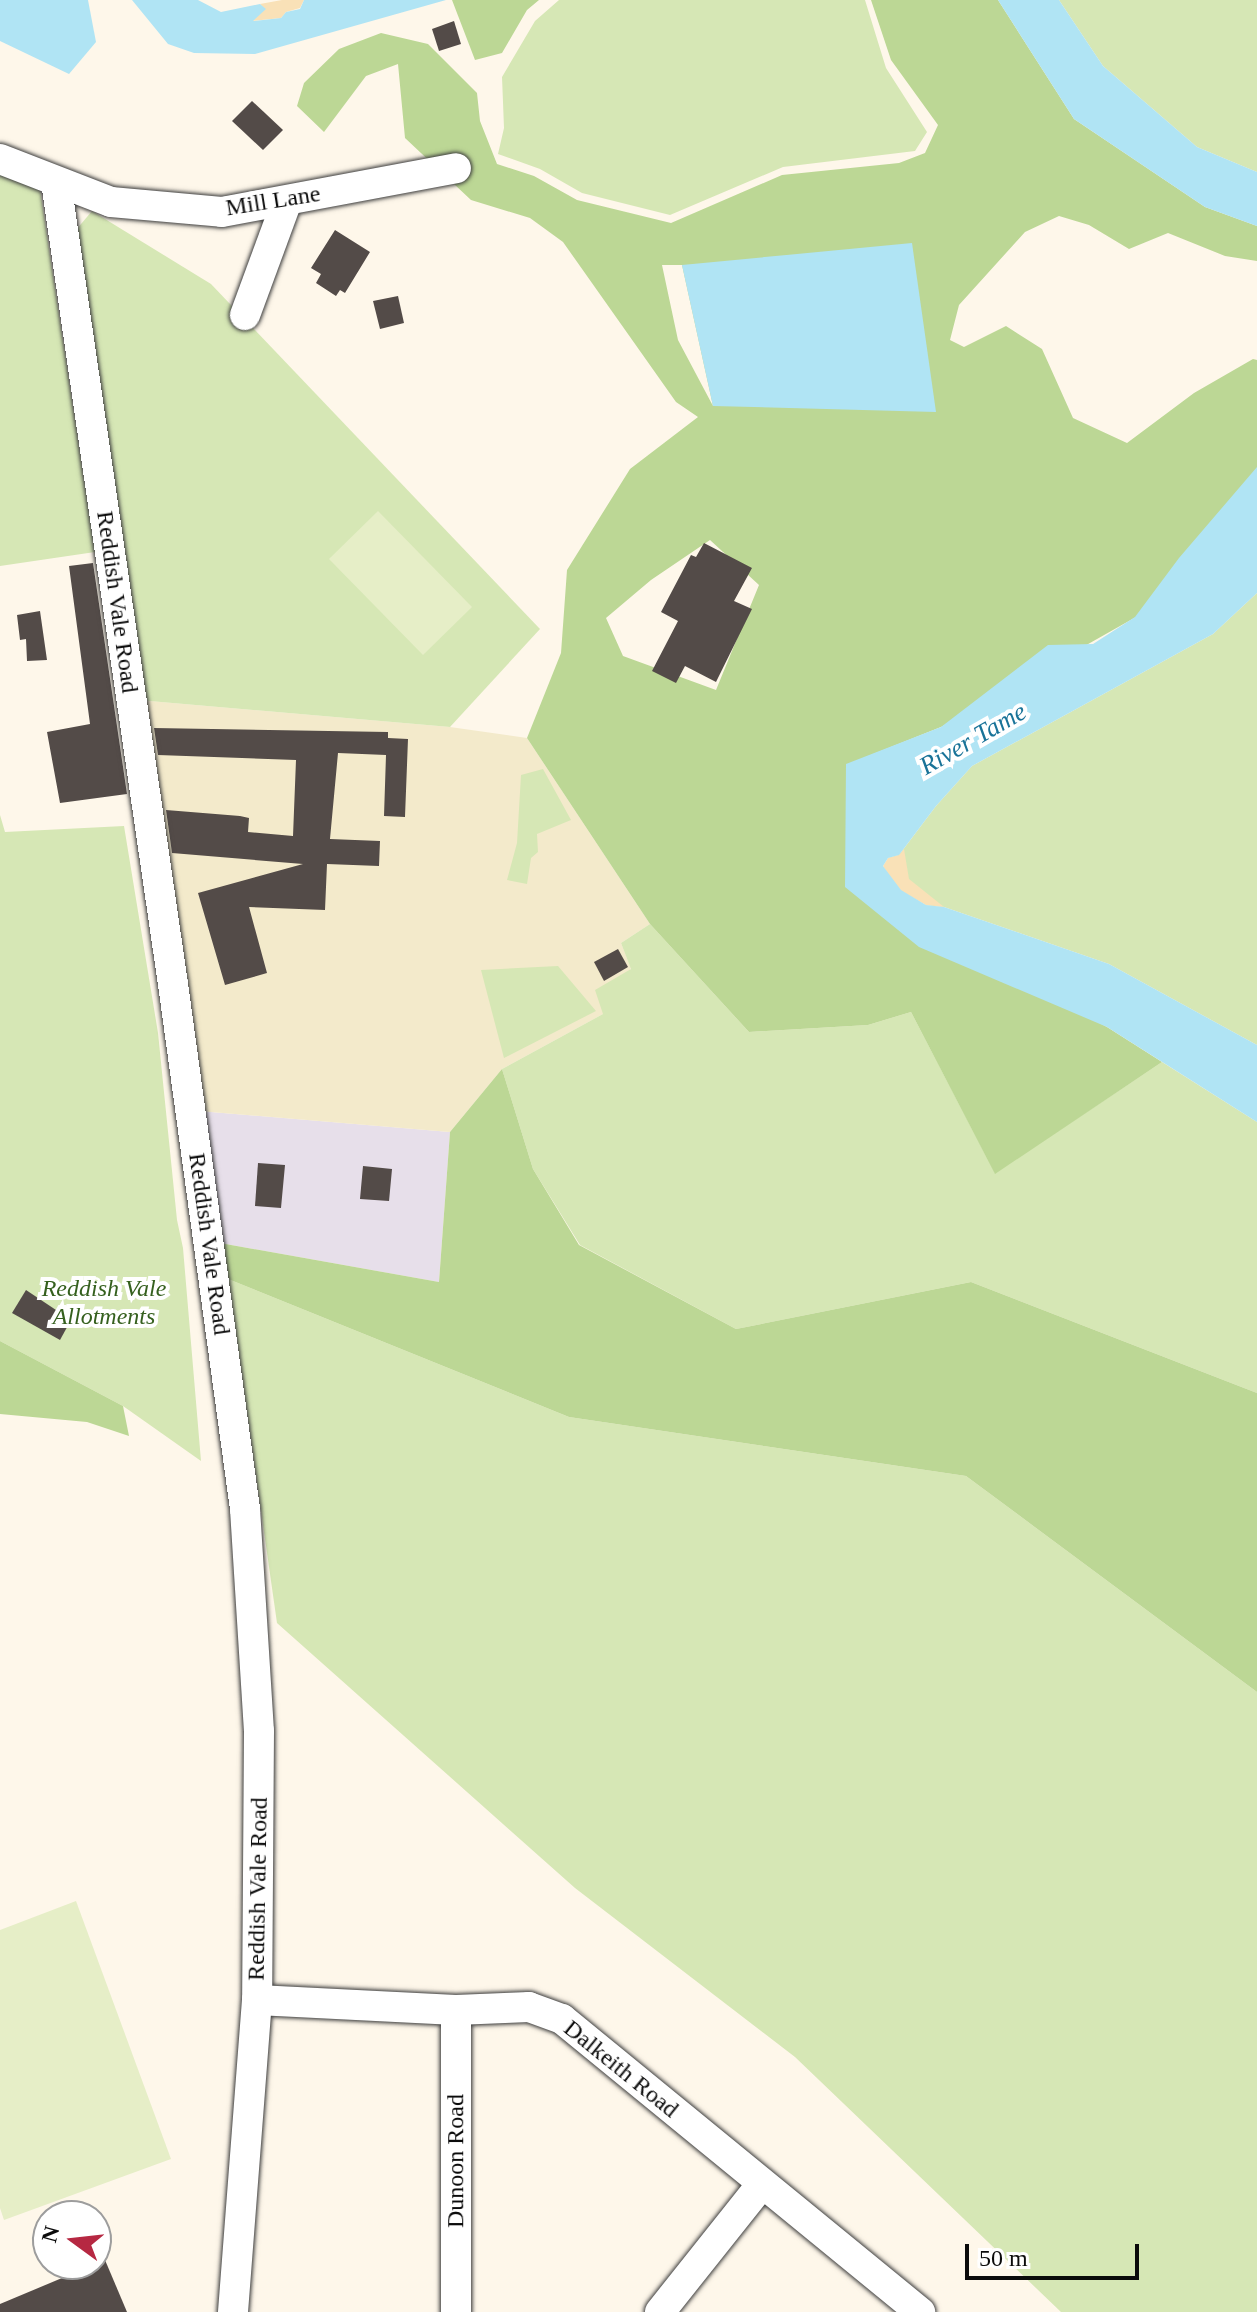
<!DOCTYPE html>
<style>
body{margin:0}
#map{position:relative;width:1257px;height:2312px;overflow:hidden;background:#fef7ea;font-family:"Times New Roman",serif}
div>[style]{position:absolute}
.industrial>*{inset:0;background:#e7dfea}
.farmland>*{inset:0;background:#f3eacb}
.green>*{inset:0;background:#d6e7b5}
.forest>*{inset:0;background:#bcd795}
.sand>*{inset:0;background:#f9e1b7}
.pitch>*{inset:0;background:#e6eec7}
.water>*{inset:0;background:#b0e4f4}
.building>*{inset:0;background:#534b48}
.roads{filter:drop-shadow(0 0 2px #3e3e3e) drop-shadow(0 0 2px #3e3e3e)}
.minor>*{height:30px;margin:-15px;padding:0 15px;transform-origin:15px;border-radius:15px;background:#fff}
span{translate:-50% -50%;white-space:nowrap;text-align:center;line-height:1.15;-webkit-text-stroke:8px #fff;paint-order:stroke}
.street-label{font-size:24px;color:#0b0b0b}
.park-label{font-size:24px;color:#35601e;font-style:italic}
.water-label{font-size:26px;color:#197398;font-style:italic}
.north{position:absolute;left:32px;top:2200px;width:80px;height:80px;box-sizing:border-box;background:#fff;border:2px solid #9d9d9d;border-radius:50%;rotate:285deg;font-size:22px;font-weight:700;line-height:32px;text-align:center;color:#0b0b0b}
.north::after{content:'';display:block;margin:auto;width:28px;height:36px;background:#b62842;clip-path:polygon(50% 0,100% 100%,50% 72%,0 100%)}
.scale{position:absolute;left:965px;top:2244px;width:174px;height:36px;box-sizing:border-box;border:4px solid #0b0b0b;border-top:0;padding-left:10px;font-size:24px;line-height:28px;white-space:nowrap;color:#0b0b0b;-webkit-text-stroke:6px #fff;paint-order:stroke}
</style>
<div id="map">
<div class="industrial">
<i style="clip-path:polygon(199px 1111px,450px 1132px,439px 1282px,220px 1243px)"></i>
</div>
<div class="farmland">
<i style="clip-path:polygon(138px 700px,450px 727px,527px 738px,650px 924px,621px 943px,631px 968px,603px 1014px,502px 1069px,450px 1132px,199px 1111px)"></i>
</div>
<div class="green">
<i style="clip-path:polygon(559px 0,865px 0,886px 68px,927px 132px,915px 151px,783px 167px,670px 215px,582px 193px,540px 169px,498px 154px,504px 128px,502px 77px,535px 21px)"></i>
<i style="clip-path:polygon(1059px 0,1257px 0,1257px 172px,1197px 147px,1103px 66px)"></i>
<i style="clip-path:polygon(0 164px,39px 183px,95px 552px,0 566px)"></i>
<i style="clip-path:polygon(92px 211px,211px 284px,540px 629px,450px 727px,138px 700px,76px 230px)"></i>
<i style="clip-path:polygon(1257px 593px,1257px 1045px,1109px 964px,944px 907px,926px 905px,888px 858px,899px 855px,936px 806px,972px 766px,1213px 634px)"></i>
<i style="clip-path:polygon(543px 769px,571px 820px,537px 834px,538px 852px,531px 858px,527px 884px,507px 880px,517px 843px,521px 775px)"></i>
<i style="clip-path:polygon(0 815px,5px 832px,124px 826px,158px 1033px,177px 1220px,183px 1248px,201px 1461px,123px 1406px,0 1341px)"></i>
<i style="clip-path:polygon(650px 924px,749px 1032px,868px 1025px,911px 1012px,995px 1173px,1162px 1062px,1257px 1122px,1257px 1393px,971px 1282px,736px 1329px,580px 1245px,533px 1169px,502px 1069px,603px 1014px,595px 990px,631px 969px,621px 943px)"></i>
<i style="clip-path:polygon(558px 966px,596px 1011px,504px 1058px,481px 970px)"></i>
<i style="clip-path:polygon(228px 1279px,569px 1417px,966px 1476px,1257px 1692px,1257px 2312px,1061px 2312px,795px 2057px,575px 1888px,277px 1623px)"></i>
</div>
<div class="forest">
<i style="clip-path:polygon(452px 0,539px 0,527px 10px,502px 53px,475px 60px)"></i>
<i style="clip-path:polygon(evenodd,871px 0,998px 0,1074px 119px,1205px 207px,1257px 226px,1257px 261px,1225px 256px,1168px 233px,1129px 249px,1089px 225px,1059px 216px,1025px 232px,959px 305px,950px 340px,964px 347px,1006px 326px,1042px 349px,1073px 418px,1127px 443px,1194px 393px,1253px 359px,1257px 360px,1257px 468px,1136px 617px,941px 727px,846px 765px,846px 887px,1107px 1027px,1162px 1062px,995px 1174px,911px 1012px,868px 1025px,749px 1032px,650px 924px,527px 738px,561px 653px,567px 570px,630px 469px,698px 417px,676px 402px,563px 242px,530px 218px,471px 200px,405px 138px,398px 64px,366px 76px,324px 132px,297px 106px,304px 83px,339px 49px,381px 33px,428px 44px,477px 93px,480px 121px,497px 164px,534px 176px,577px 200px,671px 223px,782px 175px,899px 163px,925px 153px,938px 125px,891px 60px,871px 0,662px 265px,682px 265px,713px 406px,678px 340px,662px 265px,871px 0,710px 540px,759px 585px,716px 690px,623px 656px,606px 618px,651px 580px,710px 540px)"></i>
<i style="clip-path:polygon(502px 1069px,533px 1169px,579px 1245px,736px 1329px,971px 1282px,1257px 1393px,1257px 1692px,966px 1476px,569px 1417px,228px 1279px,220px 1243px,439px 1282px,450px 1132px)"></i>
<i style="clip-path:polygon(0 1341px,123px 1406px,129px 1436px,87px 1422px,0 1414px)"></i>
</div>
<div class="sand">
<i style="clip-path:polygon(282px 0,304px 0,300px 8px,286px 12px,281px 18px,251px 21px,265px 9px,260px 4px)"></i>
<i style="clip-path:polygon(904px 849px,909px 879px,944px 907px,926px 905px,901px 891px,889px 876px,883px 866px,888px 858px,899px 855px)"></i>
</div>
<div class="pitch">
<i style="clip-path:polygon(378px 511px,472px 607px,423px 655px,329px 559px)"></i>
<i style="clip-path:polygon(76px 1901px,171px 2159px,4px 2220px,0 2208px,0 1930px)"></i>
</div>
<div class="water">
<i style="clip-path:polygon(0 0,88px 0,96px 42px,69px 74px,0 41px)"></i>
<i style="clip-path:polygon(132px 0,198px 0,221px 12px,260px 4px,266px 9px,253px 21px,281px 18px,286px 12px,300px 9px,304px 0,446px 0,255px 54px,194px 53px,168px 44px)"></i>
<i style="clip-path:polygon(998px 0,1059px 0,1103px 66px,1197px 147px,1257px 172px,1257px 226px,1205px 207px,1074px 119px)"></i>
<i style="clip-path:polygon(912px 243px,936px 412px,713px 406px,682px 265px)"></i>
<i style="clip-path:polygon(1257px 467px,1257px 593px,1213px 634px,972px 766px,936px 806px,899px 855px,888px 858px,883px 866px,901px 890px,926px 905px,944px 907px,1109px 964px,1257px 1045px,1257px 1122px,1107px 1027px,919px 947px,845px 887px,846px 764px,941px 727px,1048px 645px,1093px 644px,1135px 617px,1179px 558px)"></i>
</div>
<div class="building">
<i style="clip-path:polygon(454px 21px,461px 44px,439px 51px,432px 29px)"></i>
<i style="clip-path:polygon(252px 101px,283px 130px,263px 150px,232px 121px)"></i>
<i style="clip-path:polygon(335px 230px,370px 252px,345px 293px,340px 290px,336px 296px,316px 283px,321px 274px,311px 268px)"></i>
<i style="clip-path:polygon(398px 296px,404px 323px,380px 329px,373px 301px)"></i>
<i style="clip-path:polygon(704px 543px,752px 568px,734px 601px,752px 609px,716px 682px,685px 666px,676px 683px,652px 671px,678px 621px,661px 612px,691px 555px,696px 557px)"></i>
<i style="clip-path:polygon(93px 563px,127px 794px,60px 803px,47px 732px,90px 724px,69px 566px)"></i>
<i style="clip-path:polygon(40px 611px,47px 660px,27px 661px,26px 639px,20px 640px,17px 615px)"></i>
<i style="clip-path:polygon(154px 728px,388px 732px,388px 738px,408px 739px,405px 817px,384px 816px,386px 755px,338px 753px,330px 839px,380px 841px,379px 866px,327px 864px,325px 910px,249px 907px,267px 973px,225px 985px,198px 893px,303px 864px,172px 853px,166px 810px,240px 816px,249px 818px,248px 832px,293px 836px,296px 760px,158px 755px)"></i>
<i style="clip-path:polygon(618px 949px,628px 967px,604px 981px,594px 962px)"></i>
<i style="clip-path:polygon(258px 1163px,285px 1165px,281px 1208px,255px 1206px)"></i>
<i style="clip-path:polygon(363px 1166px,392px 1169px,389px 1201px,360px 1199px)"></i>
<i style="clip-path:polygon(26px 1290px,71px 1320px,60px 1340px,12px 1313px)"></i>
<i style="clip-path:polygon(105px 2260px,127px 2312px,0 2312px,0 2304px)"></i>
</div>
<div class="roads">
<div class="minor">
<i style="left:0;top:159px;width:119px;rotate:21.2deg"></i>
<i style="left:111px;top:202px;width:111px;rotate:5.1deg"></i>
<i style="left:222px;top:212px;width:238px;rotate:-10.6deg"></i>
<i style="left:56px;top:182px;width:810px;rotate:81.7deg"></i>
<i style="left:173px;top:984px;width:530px;rotate:82.19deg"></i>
<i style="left:245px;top:1509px;width:222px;rotate:86.4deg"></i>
<i style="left:259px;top:1731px;width:269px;rotate:90.4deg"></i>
<i style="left:257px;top:2000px;width:313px;rotate:94.4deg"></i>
<i style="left:245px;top:315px;width:121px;rotate:-69.8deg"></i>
<i style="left:257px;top:2000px;width:199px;rotate:2.9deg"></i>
<i style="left:456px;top:2010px;width:73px;rotate:-2.4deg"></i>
<i style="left:529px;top:2007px;width:35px;rotate:20deg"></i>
<i style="left:562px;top:2019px;width:463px;rotate:39.3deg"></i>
<i style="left:456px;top:2312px;width:302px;rotate:-90deg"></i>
<i style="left:660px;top:2312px;width:162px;rotate:-51.5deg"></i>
</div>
</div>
<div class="street-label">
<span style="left:273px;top:201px;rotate:-9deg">Mill Lane</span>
<span style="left:117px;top:602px;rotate:82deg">Reddish Vale Road</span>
<span style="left:209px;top:1244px;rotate:82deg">Reddish Vale Road</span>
<span style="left:258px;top:1889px;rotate:-89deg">Reddish Vale Road</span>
<span style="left:621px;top:2069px;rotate:39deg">Dalkeith Road</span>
<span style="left:456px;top:2161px;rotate:-90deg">Dunoon Road</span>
</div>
<div class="park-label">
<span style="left:104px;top:1303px">Reddish Vale<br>Allotments</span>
</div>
<div class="water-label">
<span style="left:973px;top:739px;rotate:-30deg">River Tame</span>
</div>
<div class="north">N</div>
<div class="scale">50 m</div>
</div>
